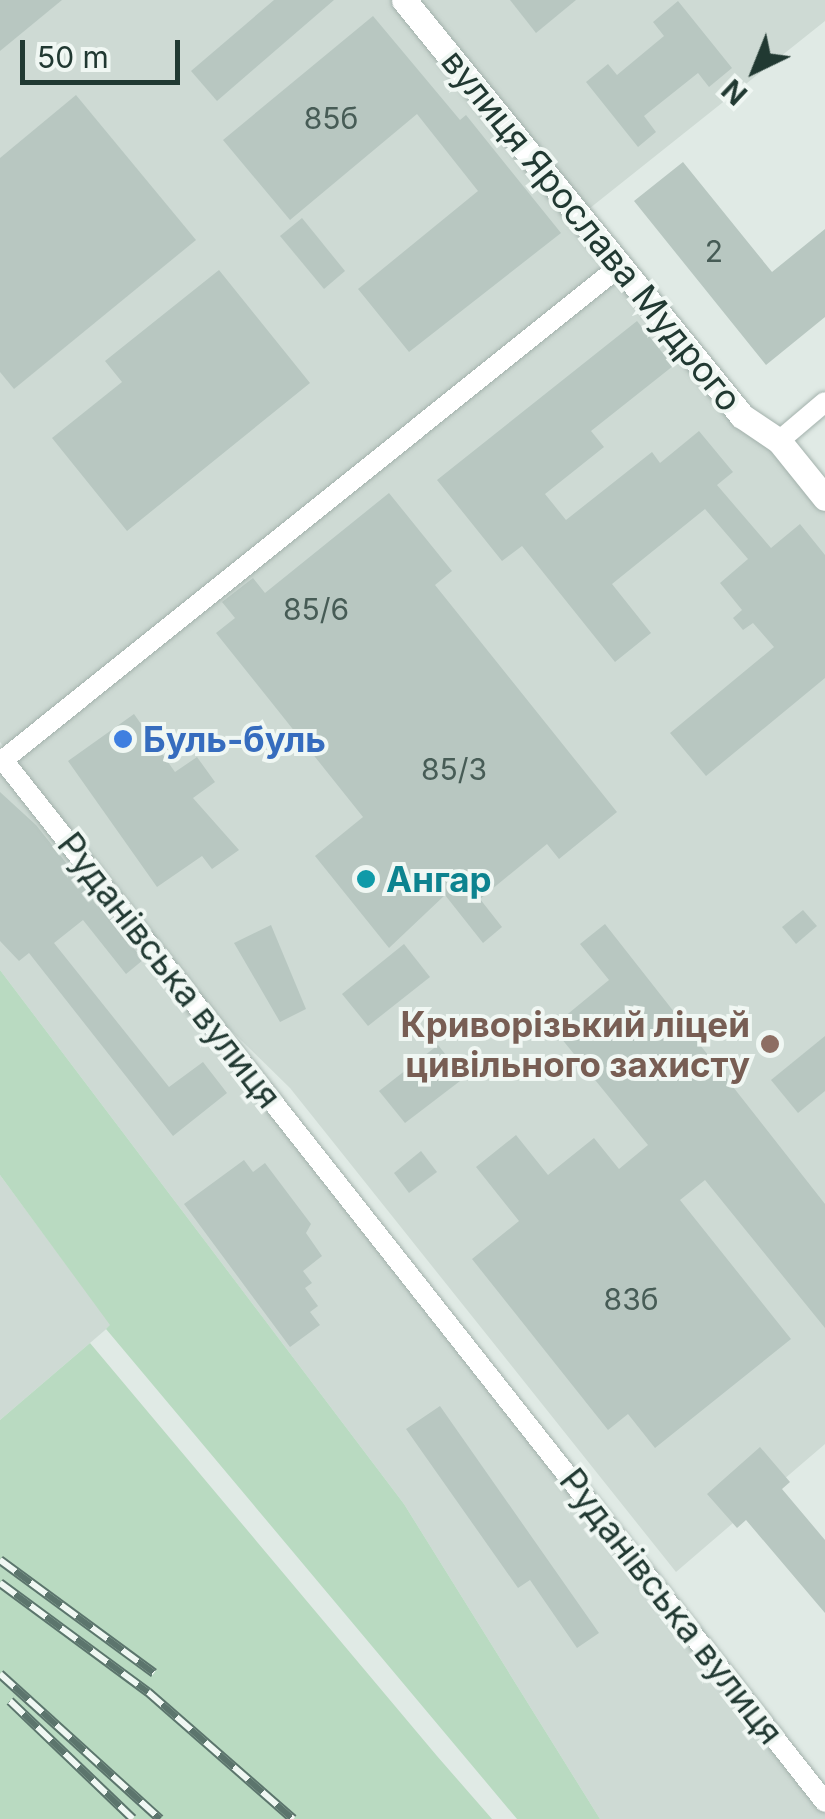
<!DOCTYPE html>
<meta charset="utf-8">
<style>
body{margin:0}
#map{position:relative;width:825px;height:1819px;overflow:hidden;background:#e0eae5;font-family:Inter,sans-serif}
div>[style]{position:absolute}
.built>*{inset:0;background:#cedad4}
.green>*{inset:0;background:#b9dac1}
.building>*{inset:0;background:#b8c7c1}
.roads{filter:drop-shadow(0 0 2px #a3b1ac) drop-shadow(0 0 2px #a3b1ac)}
.minor>*{height:20px;margin:-10px;padding:0 10px;transform-origin:10px;border-radius:10px;background:#fff}
.tertiary>*{height:25px;margin:-12.5px;padding:0 12.5px;transform-origin:12.5px;border-radius:12.5px;background:#fff}
.rail>*{height:10px;margin-top:-5px;transform-origin:0;background:repeating-linear-gradient(90deg,#f0f7f3 0 19px,#5c756d 0 38px);box-sizing:border-box;border-block:2px solid #5c756d}
.dots>*{width:28px;height:28px;translate:-50% -50%;box-sizing:border-box;border:5px solid #f0f7f3;border-radius:50%}
span{translate:-50% -50%;white-space:nowrap;text-align:center;line-height:1.15;-webkit-text-stroke:8px #f0f7f3;paint-order:stroke}
.number-label{font-size:30px;color:#475c56}
.number-label span{-webkit-text-stroke-width:0}
.street-label{font-size:35px;color:#213932}
.shop-label{font-size:35px;color:#366cbe;font-weight:700}
.left{translate:0 -50%;text-align:left}
.culture-label{font-size:35px;color:#0d838f;font-weight:700}
.education-label{font-size:35px;color:#785e54;font-weight:700}
.right{translate:-100% -50%;text-align:right}
.north{position:absolute;left:705px;top:20px;width:100px;height:100px;-webkit-text-stroke:8px #f0f7f3;paint-order:stroke;rotate:223deg;font-size:28px;font-weight:700;line-height:40px;text-align:center;color:#213932}
.north::after{content:'';display:block;margin:auto;width:35px;height:45px;background:#213932;clip-path:polygon(50% 0,100% 100%,50% 72%,0 100%)}
.scale{position:absolute;left:20px;top:40px;width:160px;height:45px;box-sizing:border-box;border:5px solid #213932;border-top:0;padding-left:12px;font-size:30px;line-height:35px;white-space:nowrap;color:#213932;-webkit-text-stroke:8px #f0f7f3;paint-order:stroke}
</style>
<div id="map">
<div class="built">
<i style="clip-path:polygon(0 0,825px 0,825px 21px,580px 216px,825px 498px,825px 1444px,676px 1572px,290px 1088px,201px 1001px,0 742px)"></i>
<i style="clip-path:polygon(0 772px,825px 1813px,825px 1819px,600px 1819px,404px 1504px,0 970px)"></i>
<i style="clip-path:polygon(0 1175px,111px 1325px,0 1420px)"></i>
</div>
<div class="green">
<i style="clip-path:polygon(0 970px,404px 1504px,600px 1819px,517px 1819px,106px 1329px,110px 1325px,0 1175px)"></i>
<i style="clip-path:polygon(90px 1343px,437px 1756px,492px 1819px,0 1819px,0 1420px)"></i>
</div>
<div class="building">
<i style="clip-path:polygon(0 0,62px 0,0 51px)"></i>
<i style="clip-path:polygon(274px 0,334px 0,217px 101px,191px 71px)"></i>
<i style="clip-path:polygon(510px 0,576px 0,536px 33px)"></i>
<i style="clip-path:polygon(678px 1px,732px 68px,709px 87px,698px 73px,644px 116px,656px 132px,638px 147px,586px 82px,608px 64px,617px 75px,664px 36px,653px 22px)"></i>
<i style="clip-path:polygon(373px 16px,460px 120px,466px 115px,561px 233px,409px 352px,358px 289px,478px 191px,417px 114px,290px 220px,223px 140px)"></i>
<i style="clip-path:polygon(76px 95px,196px 240px,14px 389px,0 372px,0 158px)"></i>
<i style="clip-path:polygon(683px 162px,772px 272px,825px 229px,825px 317px,766px 365px,634px 201px)"></i>
<i style="clip-path:polygon(302px 218px,345px 271px,324px 289px,280px 236px)"></i>
<i style="clip-path:polygon(219px 270px,310px 383px,127px 531px,52px 438px,122px 382px,105px 361px)"></i>
<i style="clip-path:polygon(637px 321px,673px 366px,591px 431px,604px 447px,545px 494px,566px 520px,652px 452px,660px 463px,699px 431px,733px 472px,717px 485px,771px 548px,800px 524px,825px 555px,825px 678px,706px 776px,670px 733px,774px 647px,753px 623px,743px 630px,733px 618px,742px 610px,720px 583px,748px 559px,705px 509px,612px 584px,651px 633px,615px 662px,522px 546px,502px 561px,437px 480px)"></i>
<i style="clip-path:polygon(389px 493px,452px 571px,435px 585px,617px 812px,559px 859px,547px 844px,480px 899px,502px 927px,483px 943px,445px 895px,389px 948px,315px 856px,363px 817px,216px 633px,235px 618px,222px 602px,253px 578px,265px 593px)"></i>
<i style="clip-path:polygon(134px 714px,175px 772px,197px 757px,215px 782px,193px 798px,239px 850px,212px 869px,202px 856px,157px 887px,68px 761px)"></i>
<i style="clip-path:polygon(0 792px,36px 825px,143px 960px,126px 974px,83px 920px,54px 943px,169px 1087px,203px 1062px,227px 1093px,173px 1136px,29px 953px,19px 961px,0 941px)"></i>
<i style="clip-path:polygon(803px 910px,817px 926px,796px 944px,782px 927px)"></i>
<i style="clip-path:polygon(605px 924px,825px 1204px,825px 1328px,705px 1180px,680px 1200px,791px 1339px,655px 1448px,628px 1414px,608px 1430px,472px 1259px,519px 1221px,476px 1167px,516px 1135px,548px 1175px,594px 1138px,619px 1169px,648px 1145px,552px 1027px,609px 980px,580px 944px)"></i>
<i style="clip-path:polygon(271px 925px,306px 1009px,280px 1022px,234px 943px)"></i>
<i style="clip-path:polygon(404px 944px,430px 977px,368px 1026px,342px 994px)"></i>
<i style="clip-path:polygon(825px 1036px,825px 1091px,798px 1113px,771px 1080px)"></i>
<i style="clip-path:polygon(438px 1045px,464px 1078px,405px 1123px,379px 1091px)"></i>
<i style="clip-path:polygon(421px 1151px,437px 1172px,409px 1193px,394px 1173px)"></i>
<i style="clip-path:polygon(244px 1160px,253px 1172px,265px 1163px,311px 1224px,306px 1233px,322px 1256px,303px 1271px,312px 1283px,305px 1288px,318px 1306px,310px 1312px,320px 1325px,290px 1347px,184px 1204px)"></i>
<i style="clip-path:polygon(440px 1406px,599px 1633px,577px 1648px,530px 1580px,518px 1588px,406px 1429px)"></i>
<i style="clip-path:polygon(760px 1447px,790px 1482px,782px 1489px,825px 1540px,825px 1613px,746px 1520px,737px 1528px,707px 1494px)"></i>
</div>
<div class="roads">
<div class="minor">
<i style="left:620px;top:266px;width:790px;rotate:141.32deg"></i>
<i style="left:3px;top:760px;width:1327px;rotate:51.73deg"></i>
<i style="left:779px;top:441px;width:60px;rotate:-40.3deg"></i>
</div>
<div class="tertiary">
<i style="left:404px;top:0;width:536px;rotate:50.91deg"></i>
<i style="left:742px;top:416px;width:45px;rotate:34deg"></i>
<i style="left:779px;top:441px;width:73px;rotate:51.1deg"></i>
</div>
</div>
<div class="rail">
<i style="left:0;top:1560px;width:191px;rotate:36.3deg"></i>
<i style="left:0;top:1583px;width:184px;rotate:36.4deg"></i>
<i style="left:148px;top:1692px;width:193px;rotate:41.2deg"></i>
<i style="left:0;top:1674px;width:216px;rotate:42.2deg"></i>
<i style="left:10px;top:1701px;width:170px;rotate:43.8deg"></i>
</div>
<div class="dots">
<i style="left:123px;top:739px;background:#3f7fe0"></i>
<i style="left:366px;top:879px;background:#0f9aa8"></i>
<i style="left:770px;top:1044px;background:#8d6e63"></i>
</div>
<div class="number-label">
<span style="left:331px;top:118px">85б</span>
<span style="left:714px;top:251px">2</span>
<span style="left:316px;top:609px">85/6</span>
<span style="left:454px;top:769px">85/3</span>
<span style="left:631px;top:1299px">83б</span>
</div>
<div class="street-label">
<span style="left:592px;top:230px;rotate:51deg">вулиця Ярослава Мудрого</span>
<span style="left:170px;top:970px;rotate:52deg">Руданівська вулиця</span>
<span style="left:672px;top:1606px;rotate:52deg">Руданівська вулиця</span>
</div>
<div class="shop-label">
<span class="left" style="left:143px;top:739px">Буль-буль</span>
</div>
<div class="culture-label">
<span class="left" style="left:386px;top:879px">Ангар</span>
</div>
<div class="education-label">
<span class="right" style="left:750px;top:1044px">Криворізький ліцей<br>цивільного захисту</span>
</div>
<div class="north">N</div>
<div class="scale">50 m</div>
</div>
